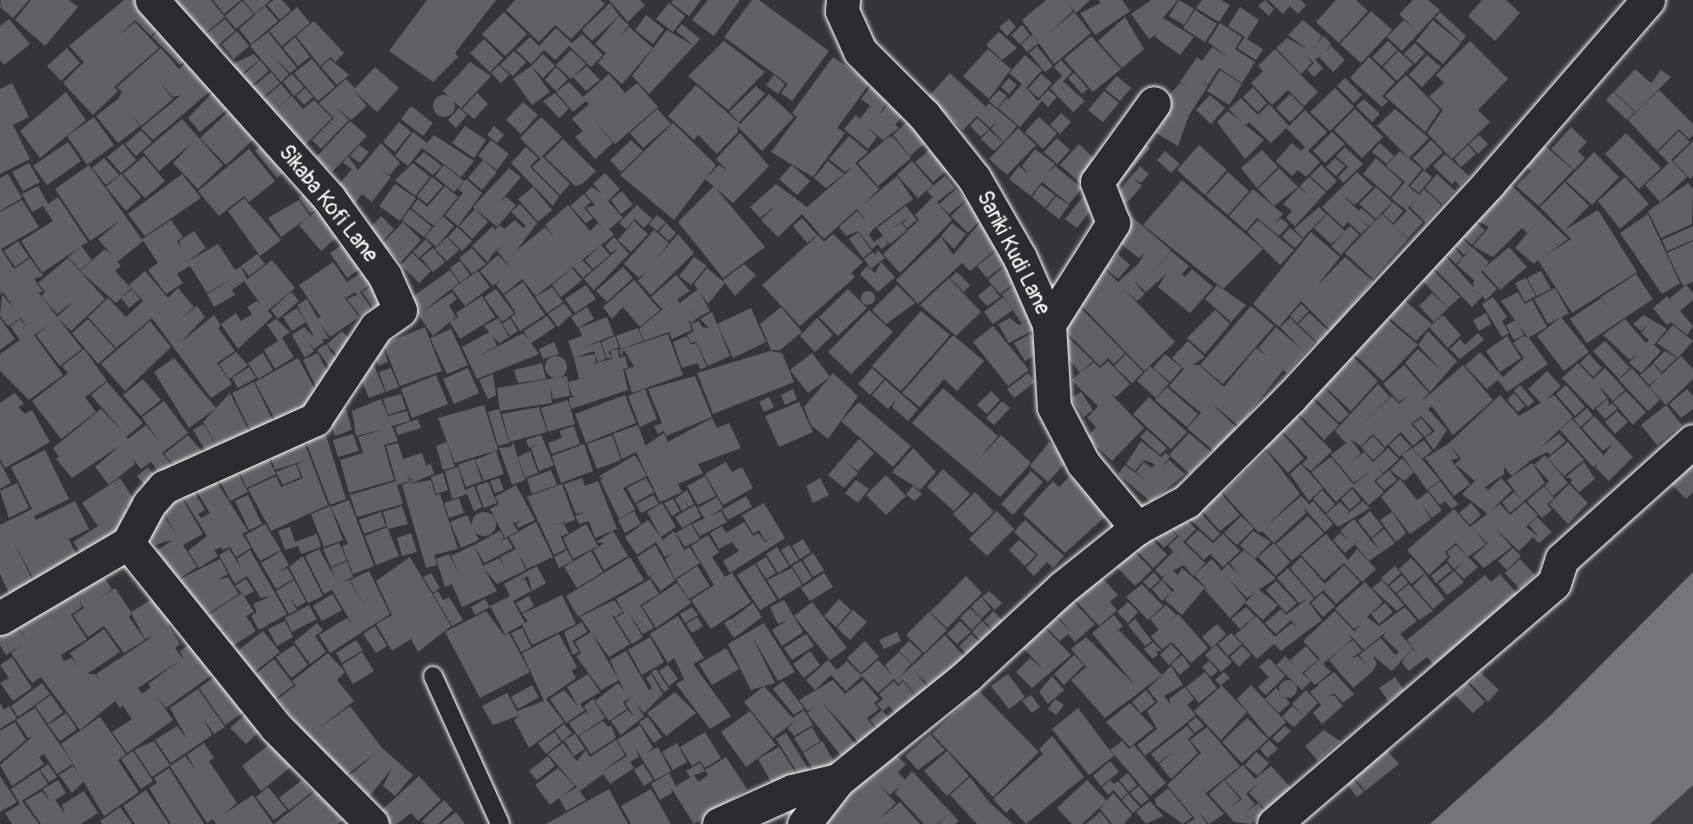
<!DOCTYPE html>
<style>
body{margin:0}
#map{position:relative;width:1693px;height:824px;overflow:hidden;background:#333536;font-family:Pangolin,sans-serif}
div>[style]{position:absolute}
.built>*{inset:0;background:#404243}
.water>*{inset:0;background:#737576}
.building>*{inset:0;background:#5f6162}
.round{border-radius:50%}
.roads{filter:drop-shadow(0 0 2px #fff) drop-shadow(0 0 2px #fff)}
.service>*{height:18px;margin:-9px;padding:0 9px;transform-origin:9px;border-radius:9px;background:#2a2d2e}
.minor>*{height:33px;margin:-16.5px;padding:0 16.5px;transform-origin:16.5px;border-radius:16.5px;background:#2a2d2e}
span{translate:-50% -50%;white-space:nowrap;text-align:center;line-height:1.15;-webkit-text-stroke:5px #2a2d2e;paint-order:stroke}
.street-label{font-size:21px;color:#fff}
</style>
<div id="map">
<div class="built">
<i style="clip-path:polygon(1693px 761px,1693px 824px,1633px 824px)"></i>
</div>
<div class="water">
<i style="clip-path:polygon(1693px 572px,1693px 785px,1650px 824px,1430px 824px,1550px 716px)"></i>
</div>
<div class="building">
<i style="clip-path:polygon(1px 0,29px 0,13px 18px,0 7px)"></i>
<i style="clip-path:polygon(31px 0,69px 0,78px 7px,45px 46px,15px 20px)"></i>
<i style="clip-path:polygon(124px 0,138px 0,161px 25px,151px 36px,135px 20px,119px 36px,135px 22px,159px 48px,114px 87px,118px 91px,93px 115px,63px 83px,84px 62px,69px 46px)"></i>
<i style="clip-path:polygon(177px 0,211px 0,225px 17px,202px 36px,174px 2px)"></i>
<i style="clip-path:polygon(213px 0,241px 0,224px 14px)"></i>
<i style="clip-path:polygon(243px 0,271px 0,255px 14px)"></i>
<i style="clip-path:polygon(274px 0,282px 0,291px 10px,280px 20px,267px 5px)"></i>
<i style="clip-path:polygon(427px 0,496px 0,455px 53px,458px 57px,433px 82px,389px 51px)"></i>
<i style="clip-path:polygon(515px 0,601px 0,605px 4px,571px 39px,555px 25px,539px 42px,506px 10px)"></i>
<i style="clip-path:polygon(609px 0,640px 0,645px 5px,628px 22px)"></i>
<i style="clip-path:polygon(673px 0,701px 0,689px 16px,671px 3px)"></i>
<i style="clip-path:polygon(708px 0,740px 0,714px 36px,692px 20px)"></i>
<i style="clip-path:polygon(752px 0,759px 0,829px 51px,792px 101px,781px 93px,788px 84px,724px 37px)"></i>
<i style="clip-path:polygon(1046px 0,1090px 0,1076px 13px,1067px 3px,1073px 11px,1047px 35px,1074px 12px,1091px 33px,1054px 64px,1022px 20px)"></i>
<i style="clip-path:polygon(1098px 0,1122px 0,1130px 11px,1095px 35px,1080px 13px,1101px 3px)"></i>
<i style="clip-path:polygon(1151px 0,1178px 0,1163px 18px,1194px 37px,1180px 55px,1155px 37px,1158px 33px,1149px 39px,1131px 14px)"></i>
<i style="clip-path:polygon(1179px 0,1194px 9px,1184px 25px,1169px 16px)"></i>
<i style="clip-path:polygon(1202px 0,1221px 0,1230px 5px,1219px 22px,1196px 8px)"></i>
<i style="clip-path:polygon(1265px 0,1274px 9px,1269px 16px,1258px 6px)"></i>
<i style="clip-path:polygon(1268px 0,1301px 0,1306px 5px,1298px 14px,1290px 6px,1283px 14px)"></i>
<i style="clip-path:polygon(1336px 0,1356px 0,1368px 11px,1339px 43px,1316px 22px)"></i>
<i style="clip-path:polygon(1413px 0,1428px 0,1440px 10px,1402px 51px,1387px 37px,1404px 20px,1417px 31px,1399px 14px)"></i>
<i style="clip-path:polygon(1482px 0,1506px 0,1520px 13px,1495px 41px,1468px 16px)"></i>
<i style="clip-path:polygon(242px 1px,254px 14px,236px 29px,225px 16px)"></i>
<i style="clip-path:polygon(610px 3px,619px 16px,592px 41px,582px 30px)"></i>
<i style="clip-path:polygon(669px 3px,685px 16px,673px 32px,656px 19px)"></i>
<i style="clip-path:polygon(265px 6px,278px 21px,251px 44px,239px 29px)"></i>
<i style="clip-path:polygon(297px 7px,310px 23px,282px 46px,269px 31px)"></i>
<i style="clip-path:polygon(1240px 7px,1259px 20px,1247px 39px,1263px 49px,1256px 60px,1237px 48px,1245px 37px,1228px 26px)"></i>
<i style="clip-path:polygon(1195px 10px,1217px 24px,1205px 42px,1183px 28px)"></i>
<i style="clip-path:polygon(1371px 11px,1392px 30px,1361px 63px,1340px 44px)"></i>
<i style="clip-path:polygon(504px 12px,527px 34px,505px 56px,482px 34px)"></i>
<i style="clip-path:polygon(1440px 12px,1466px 36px,1461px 42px,1435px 18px)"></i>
<i style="clip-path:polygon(646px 15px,664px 29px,653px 44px,635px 30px)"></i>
<i style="clip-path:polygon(619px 16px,629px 25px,618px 39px,629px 27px,653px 48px,622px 84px,598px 63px,606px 53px,595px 44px)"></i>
<i style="clip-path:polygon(1125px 17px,1144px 49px,1122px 68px,1098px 41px)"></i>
<i style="clip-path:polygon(9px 19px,30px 44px,4px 65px,0 60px,0 26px)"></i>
<i style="clip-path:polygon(225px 19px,235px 31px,212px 50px,202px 37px)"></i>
<i style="clip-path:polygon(1009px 19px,1016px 27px,1007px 36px,999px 27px)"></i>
<i style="clip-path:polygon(1303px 20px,1322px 36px,1316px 44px,1324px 36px,1331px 44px,1325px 53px,1331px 46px,1345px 60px,1333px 72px,1319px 57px,1315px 60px,1323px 68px,1314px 77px,1307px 70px,1314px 63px,1304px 53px,1312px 63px,1301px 74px,1276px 48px,1287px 38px,1308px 50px,1288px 35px)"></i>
<i style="clip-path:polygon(1433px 20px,1461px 43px,1443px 64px,1416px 41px)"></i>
<i style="clip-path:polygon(314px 21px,344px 53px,335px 62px,331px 57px,320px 66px,296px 36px)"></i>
<i style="clip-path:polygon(1220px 23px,1242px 37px,1235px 49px,1255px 62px,1242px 83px,1219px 68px,1208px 85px,1200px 80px,1208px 86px,1189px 115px,1178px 146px,1156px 133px,1164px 120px,1153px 113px,1180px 83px,1187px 87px,1180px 82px,1197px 57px,1202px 61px,1212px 47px,1228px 57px,1208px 42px)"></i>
<i style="clip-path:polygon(682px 24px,700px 39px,694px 46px,676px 31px)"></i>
<i style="clip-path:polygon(1022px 25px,1030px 35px,1020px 44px,1011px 35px)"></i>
<i style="clip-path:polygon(163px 26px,191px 53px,180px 65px,152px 37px)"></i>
<i style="clip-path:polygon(556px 28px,572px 43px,582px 34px,603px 55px,591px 67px,569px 46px,555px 60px,544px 50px,531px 64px,516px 50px,530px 37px,539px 46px)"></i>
<i style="clip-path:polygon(667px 30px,694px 46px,649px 94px,632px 76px)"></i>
<i style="clip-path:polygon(237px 31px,249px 46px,234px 59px,222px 44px)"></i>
<i style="clip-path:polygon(268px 32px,297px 68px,290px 73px,273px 56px,289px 74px,281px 82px,250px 46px)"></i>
<i style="clip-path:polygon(999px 32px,1017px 48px,1002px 60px,986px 45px)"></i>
<i style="clip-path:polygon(1032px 35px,1039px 43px,1027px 52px,1021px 44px)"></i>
<i style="clip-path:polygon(1091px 36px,1121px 69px,1093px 92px,1064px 59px)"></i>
<i style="clip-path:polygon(295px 37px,310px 57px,298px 66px,283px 48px)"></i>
<i style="clip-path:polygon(484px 39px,503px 58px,490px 72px,470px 53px)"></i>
<i style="clip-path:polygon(724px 41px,765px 72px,728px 110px,688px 76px)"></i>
<i style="clip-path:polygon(1388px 41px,1397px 50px,1382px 66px,1372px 57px)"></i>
<i style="clip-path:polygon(1470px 41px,1508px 79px,1478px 110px,1490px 122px,1452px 159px,1427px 133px,1443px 110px,1429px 97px,1444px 83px,1436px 75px)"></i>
<i style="clip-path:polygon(1415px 43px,1425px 53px,1415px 64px,1404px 54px)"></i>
<i style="clip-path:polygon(1037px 46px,1053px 66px,1045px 72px,1029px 53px)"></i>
<i style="clip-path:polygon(67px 48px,80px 63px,61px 81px,47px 66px)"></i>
<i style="clip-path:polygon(161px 48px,179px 69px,189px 60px,216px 86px,153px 140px,141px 128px,181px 95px,173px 97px,159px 82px,173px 99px,141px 126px,129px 111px,140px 126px,118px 143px,96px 116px,118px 99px,122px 92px,117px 87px)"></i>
<i style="clip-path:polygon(988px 49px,1011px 69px,989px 99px,963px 76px)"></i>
<i style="clip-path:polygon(1275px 49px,1318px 92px,1304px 106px,1288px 90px,1272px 105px,1251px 83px,1263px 71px,1258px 66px)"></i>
<i style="clip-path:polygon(571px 50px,586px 64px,571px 79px,556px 65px)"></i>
<i style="clip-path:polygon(514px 51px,526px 62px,513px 76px,500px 65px)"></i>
<i style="clip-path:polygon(1398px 51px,1413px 64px,1397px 81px,1383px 67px)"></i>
<i style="clip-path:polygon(254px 54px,259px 60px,237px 78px,228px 66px)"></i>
<i style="clip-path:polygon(543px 54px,555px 66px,543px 78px,531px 66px)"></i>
<i style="clip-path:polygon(1025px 55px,1042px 70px,1026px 88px,1038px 101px,1048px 90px,1057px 97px,1048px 107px,1042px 101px,1020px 127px,998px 108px,1007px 98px,1014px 103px,1009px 99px,1022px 84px,1009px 73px)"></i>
<i style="clip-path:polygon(1427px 55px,1441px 67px,1422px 87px,1409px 75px)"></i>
<i style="clip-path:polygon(833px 57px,870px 83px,837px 128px,845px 133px,813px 177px,771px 152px,797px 117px,792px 113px)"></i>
<i style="clip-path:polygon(1369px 57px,1395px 82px,1382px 96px,1388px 101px,1382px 107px,1350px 78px)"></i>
<i style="clip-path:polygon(312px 59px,335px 87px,318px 101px,294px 73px)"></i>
<i style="clip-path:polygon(330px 59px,349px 75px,337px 85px,321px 67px)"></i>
<i style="clip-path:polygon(260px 60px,269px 71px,248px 89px,239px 79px)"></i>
<i style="clip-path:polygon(1061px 60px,1072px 72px,1063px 81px,1085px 101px,1073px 112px,1050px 88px,1062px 76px,1054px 67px)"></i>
<i style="clip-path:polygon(470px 62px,491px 76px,461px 108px,443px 91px)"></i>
<i style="clip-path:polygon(499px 65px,509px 75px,501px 83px,491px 73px)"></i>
<i style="clip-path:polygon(531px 66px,550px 92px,532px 105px,513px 79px)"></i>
<i style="clip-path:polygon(587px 66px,600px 80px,586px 91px,573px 77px)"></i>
<i style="clip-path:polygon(375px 67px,399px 88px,377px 112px,354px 91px,367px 106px,351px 120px,335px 106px,349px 120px,321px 149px,312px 140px,334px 118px,319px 103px,346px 79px,355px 88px)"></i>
<i style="clip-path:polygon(556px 67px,568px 79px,556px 91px,545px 80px)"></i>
<i style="clip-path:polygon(1635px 69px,1651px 83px,1661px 70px,1671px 77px,1636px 112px,1614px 92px)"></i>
<i style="clip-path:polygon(1220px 70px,1242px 84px,1229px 105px,1207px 91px)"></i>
<i style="clip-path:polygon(271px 72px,280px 83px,259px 101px,249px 90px)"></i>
<i style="clip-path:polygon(950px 73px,986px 107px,989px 103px,1017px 126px,1004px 142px,991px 129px,997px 121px,990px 128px,977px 116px,963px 130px,928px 97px)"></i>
<i style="clip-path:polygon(1074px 73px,1088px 89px,1082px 94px,1068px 78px)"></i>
<i style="clip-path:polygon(292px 74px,304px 87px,294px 96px,283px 82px)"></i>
<i style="clip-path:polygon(609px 74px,625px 93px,637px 83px,658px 107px,615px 144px,594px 120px,613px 143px,595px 159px,575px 137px,583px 131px,572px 119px,589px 104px,586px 101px,573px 112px,556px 92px,569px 82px,583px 97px)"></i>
<i style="clip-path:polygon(1041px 74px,1052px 83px,1039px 98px,1028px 89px)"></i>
<i style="clip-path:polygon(774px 75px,785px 84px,778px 94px,766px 85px)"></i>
<i style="clip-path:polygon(1406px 75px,1440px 110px,1425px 132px,1385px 96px)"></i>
<i style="clip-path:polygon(1117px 76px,1131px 88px,1120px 101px,1105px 89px)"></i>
<i style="clip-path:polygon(1009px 78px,1017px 85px,1009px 94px,1001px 87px)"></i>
<i style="clip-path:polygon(1345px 78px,1362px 95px,1354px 103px,1337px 86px)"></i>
<i style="clip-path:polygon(874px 82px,892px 95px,880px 113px,861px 99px)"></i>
<i style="clip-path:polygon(12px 83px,29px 117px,13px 125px,30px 159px,0 174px,0 89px)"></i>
<i style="clip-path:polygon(281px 84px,291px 96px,275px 110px,292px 96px,303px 109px,314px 100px,332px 118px,303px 147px,261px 101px)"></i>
<i style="clip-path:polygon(696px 85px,740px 124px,769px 94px,794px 117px,762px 151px,737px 126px,738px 132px,717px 154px,698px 135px,694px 140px,668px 116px)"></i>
<i style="clip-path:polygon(756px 86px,765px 94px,739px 122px,729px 112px)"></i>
<i style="clip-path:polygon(1253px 87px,1267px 103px,1258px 112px,1243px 97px)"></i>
<i style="clip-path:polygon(305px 88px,313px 97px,304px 105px,296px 96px)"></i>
<i style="clip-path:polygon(1335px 88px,1354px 107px,1330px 131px,1310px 112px)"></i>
<i style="clip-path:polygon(216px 89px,231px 106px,200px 132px,188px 118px)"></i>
<i style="clip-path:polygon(999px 90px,1007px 96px,997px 108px,989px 101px)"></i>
<i style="clip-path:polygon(1659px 90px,1693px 124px,1693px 135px,1689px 139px,1679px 129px,1657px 151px,1628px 120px)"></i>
<i style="clip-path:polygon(1104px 91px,1119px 103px,1103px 122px,1088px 110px)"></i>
<i style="clip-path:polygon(66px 92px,86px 120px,40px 158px,20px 131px)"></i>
<i style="clip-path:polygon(1613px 92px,1635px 112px,1627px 120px,1606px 100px)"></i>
<i style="clip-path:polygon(477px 93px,488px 104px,474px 119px,462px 109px)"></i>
<i style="clip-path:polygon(555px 93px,569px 109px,559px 118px,543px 101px)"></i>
<i style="clip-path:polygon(1290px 94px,1304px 108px,1290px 122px,1276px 108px)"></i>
<i class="round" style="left:433px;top:95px;width:22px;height:22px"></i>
<i style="clip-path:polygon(1210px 95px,1225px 108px,1211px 124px,1196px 110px)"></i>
<i style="clip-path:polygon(893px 98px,908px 110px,895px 125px,899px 128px,883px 140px,859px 120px,870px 106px,881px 113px)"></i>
<i style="clip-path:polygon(1241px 98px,1258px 115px,1269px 104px,1289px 126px,1305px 110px,1327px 132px,1308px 151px,1320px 162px,1306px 177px,1298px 170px,1292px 176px,1276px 161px,1292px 143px,1301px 151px,1305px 147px,1286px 128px,1271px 143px,1249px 122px,1245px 126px,1229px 109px)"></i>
<i style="clip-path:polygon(1364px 99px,1380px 114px,1372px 122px,1356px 106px)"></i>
<i style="clip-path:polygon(523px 102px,538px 115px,521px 134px,506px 120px)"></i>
<i style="clip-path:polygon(411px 106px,433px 123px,423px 136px,401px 119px)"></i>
<i style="clip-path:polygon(232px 108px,258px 135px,226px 165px,200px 138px)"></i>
<i style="clip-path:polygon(459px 108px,467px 115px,456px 128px,448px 120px)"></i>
<i style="clip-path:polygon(657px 109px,671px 124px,643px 148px,630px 133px)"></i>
<i style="clip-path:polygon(1355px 109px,1383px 137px,1362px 158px,1334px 130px)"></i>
<i style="clip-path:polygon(1395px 109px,1429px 138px,1409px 158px,1377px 126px)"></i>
<i style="clip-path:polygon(1228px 111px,1264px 140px,1245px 159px,1217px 122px)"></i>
<i style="clip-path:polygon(1061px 113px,1071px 122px,1060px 134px,1050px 125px)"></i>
<i style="clip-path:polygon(856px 115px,877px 137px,868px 149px,844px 129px)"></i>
<i style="clip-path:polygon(94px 117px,114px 145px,87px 165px,67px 136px)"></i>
<i style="clip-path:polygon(541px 117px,562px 137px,542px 156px,570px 184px,560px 195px,532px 167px,541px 159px,520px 138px)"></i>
<i style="clip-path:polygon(1039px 117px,1057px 133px,1043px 149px,1025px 132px)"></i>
<i style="clip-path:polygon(911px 118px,929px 140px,910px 156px,893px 135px)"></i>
<i style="clip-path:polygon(977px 118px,989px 129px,981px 137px,970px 126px)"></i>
<i style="clip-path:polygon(182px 119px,223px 165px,198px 189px,173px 163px,192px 143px,159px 171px,143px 152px)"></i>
<i style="clip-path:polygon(350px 121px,367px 136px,332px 172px,316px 157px)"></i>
<i style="clip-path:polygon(399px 122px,411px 132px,395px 152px,383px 142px)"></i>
<i style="clip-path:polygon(673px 123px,716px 165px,674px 220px,620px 175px)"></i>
<i style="clip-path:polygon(465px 126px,486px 140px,474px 158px,452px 143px)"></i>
<i style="clip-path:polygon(494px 126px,504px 135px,497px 143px,487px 135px)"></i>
<i style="clip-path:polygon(1571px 127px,1587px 142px,1578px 151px,1585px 158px,1574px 170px,1551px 149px)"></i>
<i style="clip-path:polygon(1018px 128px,1036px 145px,1007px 175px,989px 159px)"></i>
<i style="clip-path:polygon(141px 130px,152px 142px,136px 156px,125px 144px)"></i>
<i style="clip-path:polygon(989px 130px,1003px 142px,994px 151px,981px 139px)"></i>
<i style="clip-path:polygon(1679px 131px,1690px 142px,1671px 160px,1687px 177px,1660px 202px,1645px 185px,1669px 163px,1658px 152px)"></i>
<i style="clip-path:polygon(413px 132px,427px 143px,434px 135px,474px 161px,461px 177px,422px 148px,408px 166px,395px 156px)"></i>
<i style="clip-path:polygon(1332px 132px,1345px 144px,1325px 163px,1313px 151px)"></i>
<i style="clip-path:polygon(740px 133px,769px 166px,733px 203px,705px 179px,719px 165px,728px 171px,716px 159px)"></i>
<i style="clip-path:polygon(1626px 133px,1661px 168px,1639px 189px,1605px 154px)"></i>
<i style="clip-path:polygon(891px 135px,889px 139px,892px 136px,911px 158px,878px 186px,858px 163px)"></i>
<i style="clip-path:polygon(1479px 135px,1488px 144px,1478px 154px,1469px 144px)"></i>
<i style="clip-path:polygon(849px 136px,868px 152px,855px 163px,879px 189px,863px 205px,897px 176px,913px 199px,872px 230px,869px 235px,874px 242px,883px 236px,877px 228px,906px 206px,917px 220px,907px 228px,903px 223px,908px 218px,892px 228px,902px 223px,907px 230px,890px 244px,885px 239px,888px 244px,881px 249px,878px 244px,872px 249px,858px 231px,846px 236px,839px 227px,857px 211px,868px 224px,857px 209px,824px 239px,802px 214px,778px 237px,761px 220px,775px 206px,760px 218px,750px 207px,776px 184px,807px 207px,853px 167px,845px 172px,829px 159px)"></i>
<i style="clip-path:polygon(1137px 137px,1150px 148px,1121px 181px,1108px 169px)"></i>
<i style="clip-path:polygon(1057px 138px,1070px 150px,1057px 164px,1044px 152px)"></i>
<i style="clip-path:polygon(563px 139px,596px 171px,582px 184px,575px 186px,545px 157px)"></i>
<i style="clip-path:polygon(491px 140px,509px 154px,497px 170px,478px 156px)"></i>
<i style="clip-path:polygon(631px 140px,643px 151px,621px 172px,610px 160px)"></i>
<i style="clip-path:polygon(1431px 140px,1443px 152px,1425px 170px,1413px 158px)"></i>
<i style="clip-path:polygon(267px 141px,289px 167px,277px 178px,255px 151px)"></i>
<i style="clip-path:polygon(1693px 141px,1693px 176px,1690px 179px,1673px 161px)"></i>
<i style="clip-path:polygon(68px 142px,81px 161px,47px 185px,33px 166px)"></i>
<i style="clip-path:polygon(381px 143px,400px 163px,390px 175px,381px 169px,391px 177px,372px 202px,362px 194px,354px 205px,335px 189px,352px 169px,343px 163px,348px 156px,358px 170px)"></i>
<i style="clip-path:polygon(1380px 143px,1394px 156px,1387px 164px,1372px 152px)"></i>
<i style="clip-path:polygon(123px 144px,136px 160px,121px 173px,107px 157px)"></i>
<i style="clip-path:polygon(1079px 144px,1100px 164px,1081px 184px,1060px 165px)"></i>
<i style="clip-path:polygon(359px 145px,369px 152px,360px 163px,350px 156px)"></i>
<i style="clip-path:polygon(935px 145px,953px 165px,933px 182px,915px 162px)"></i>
<i style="clip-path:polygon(1199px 145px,1227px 170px,1205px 195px,1177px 170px)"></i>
<i style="clip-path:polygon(1468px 145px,1476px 154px,1461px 167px,1454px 159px)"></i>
<i style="clip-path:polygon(1544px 145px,1573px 170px,1539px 206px,1516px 186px,1531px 171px,1525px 166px)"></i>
<i style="clip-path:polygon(526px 147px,538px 158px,530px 167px,559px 196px,553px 206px,511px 163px)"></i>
<i style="clip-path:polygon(1345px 147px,1363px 164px,1343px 183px,1338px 177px,1348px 167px,1336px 156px)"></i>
<i style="clip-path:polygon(249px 149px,275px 181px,249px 202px,244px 196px,219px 216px,198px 191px)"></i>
<i style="clip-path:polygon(1035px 149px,1055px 164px,1047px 174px,1055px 166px,1082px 188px,1069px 204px,1042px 182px,1031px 196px,1009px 179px,1019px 166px,1029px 174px,1022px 166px)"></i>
<i style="clip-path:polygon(1262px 150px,1278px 167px,1257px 188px,1241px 168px)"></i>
<i style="clip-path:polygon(1165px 151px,1180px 164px,1171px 173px,1157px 160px)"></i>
<i style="clip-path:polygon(1400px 151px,1422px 169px,1408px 186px,1419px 195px,1424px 189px,1434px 198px,1424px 208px,1434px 198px,1441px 205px,1426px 223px,1410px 207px,1416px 199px,1408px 208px,1423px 222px,1408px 238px,1393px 225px,1407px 211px,1391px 198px,1405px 182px,1386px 166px)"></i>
<i style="clip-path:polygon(424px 152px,442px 166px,433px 175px,415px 161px)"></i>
<i style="clip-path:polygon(1594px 152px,1619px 177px,1592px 205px,1566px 181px)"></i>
<i style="clip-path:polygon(1445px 154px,1469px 176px,1460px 186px,1455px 181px,1452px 184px,1433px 166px)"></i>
<i style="clip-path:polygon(144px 156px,165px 181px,145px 198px,123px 174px)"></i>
<i style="clip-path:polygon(104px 158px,119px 175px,106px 185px,92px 168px)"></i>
<i style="clip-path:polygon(1335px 158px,1345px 166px,1336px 176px,1326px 167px)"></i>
<i style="clip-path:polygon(1376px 158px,1402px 182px,1390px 197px,1363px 174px)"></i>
<i style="clip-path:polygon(483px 160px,497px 172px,482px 190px,468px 178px)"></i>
<i style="clip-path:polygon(828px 161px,844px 174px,826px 188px,814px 178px)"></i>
<i style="clip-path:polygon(912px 161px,933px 185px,918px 198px,897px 175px)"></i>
<i style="clip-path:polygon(29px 163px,40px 182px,23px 191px,12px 172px)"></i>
<i style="clip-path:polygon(413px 163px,430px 177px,415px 196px,395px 180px)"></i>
<i style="clip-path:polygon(89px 165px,143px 241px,117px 262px,121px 266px,115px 271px,131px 288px,116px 303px,80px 271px,105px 249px,112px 255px,98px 239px,121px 220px,90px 241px,55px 189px)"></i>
<i style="clip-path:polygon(444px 165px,464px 181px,454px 192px,435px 176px)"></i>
<i style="clip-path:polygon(792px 165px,810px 181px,797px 195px,779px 179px)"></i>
<i style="clip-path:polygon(1321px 165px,1337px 181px,1327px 191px,1310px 176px)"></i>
<i style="clip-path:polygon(1140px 166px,1149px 174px,1141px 183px,1133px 178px,1142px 186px,1122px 208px,1112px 199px)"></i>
<i style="clip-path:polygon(509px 168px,521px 177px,500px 202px,506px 197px,516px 205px,497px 227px,473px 207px)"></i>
<i style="clip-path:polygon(1279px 168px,1298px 187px,1274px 206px,1258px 189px)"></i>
<i style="clip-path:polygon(1424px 170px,1432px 177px,1419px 193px,1410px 186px)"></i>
<i style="clip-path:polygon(1228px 172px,1249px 191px,1228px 215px,1206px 196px)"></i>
<i style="clip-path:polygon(1357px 172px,1373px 187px,1355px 205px,1340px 193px,1359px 211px,1361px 208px,1375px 220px,1369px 227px,1355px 214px,1368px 227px,1361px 234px,1348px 222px,1343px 227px,1322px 207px)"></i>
<i style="clip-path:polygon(605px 173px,620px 189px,608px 201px,623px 218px,609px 229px,614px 235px,536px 296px,522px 279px,504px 294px,496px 285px,501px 279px,493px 286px,480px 271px,498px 255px,513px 270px,497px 251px,506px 244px,493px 253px,488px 262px,472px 246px,493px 226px,495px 230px,500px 225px,504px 229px,515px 220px,523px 228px,526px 226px,511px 212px,520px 204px,537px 223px,516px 251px,545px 227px,555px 238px,545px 225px,568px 205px,590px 231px,598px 223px,606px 232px,586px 208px,595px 205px,585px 193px,592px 187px,602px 194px,593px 184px)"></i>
<i style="clip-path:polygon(8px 174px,22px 198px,0 211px,0 178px)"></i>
<i style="clip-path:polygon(121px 174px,141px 197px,126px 211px,106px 187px)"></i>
<i style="clip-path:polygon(182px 174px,201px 198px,145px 236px,128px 214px)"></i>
<i style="clip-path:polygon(1437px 174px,1455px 191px,1442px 204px,1425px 188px)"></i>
<i style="clip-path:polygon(945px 176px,955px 188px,937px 202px,952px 220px,900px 273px,883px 254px,919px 220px,915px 215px,933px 197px,927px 191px)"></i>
<i style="clip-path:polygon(432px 177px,443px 186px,427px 204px,417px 196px)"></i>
<i style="clip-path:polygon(1309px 177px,1326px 192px,1295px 226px,1286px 218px,1292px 211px,1283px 204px,1299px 187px,1308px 195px,1300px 186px)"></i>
<i style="clip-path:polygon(1625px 177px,1649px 204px,1620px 229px,1598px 201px)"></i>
<i style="clip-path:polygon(466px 179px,482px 193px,458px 226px,445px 215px,463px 193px,458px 189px)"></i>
<i style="clip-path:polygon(1182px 180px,1263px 249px,1223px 289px,1143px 225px)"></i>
<i style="clip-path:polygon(1565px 182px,1589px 206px,1565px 230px,1598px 210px,1637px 272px,1572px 313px,1538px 260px,1534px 264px,1515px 248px,1534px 225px,1527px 233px,1522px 228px,1493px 257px,1473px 246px,1489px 227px,1476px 220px,1509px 183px,1568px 239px,1545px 256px,1571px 239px,1540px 207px)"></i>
<i style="clip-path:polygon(1688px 183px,1693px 189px,1692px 224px,1661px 238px,1648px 211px)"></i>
<i style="clip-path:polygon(395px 184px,416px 198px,400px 221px,379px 206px)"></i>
<i style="clip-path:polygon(1041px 185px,1055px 195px,1045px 208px,1032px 197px)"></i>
<i style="clip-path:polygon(38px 186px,48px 204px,58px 197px,88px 242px,81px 246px,92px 260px,80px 270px,68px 257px,80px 247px,42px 273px,21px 241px,53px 221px,43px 206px,32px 212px,22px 194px)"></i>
<i style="clip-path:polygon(445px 186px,458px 197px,434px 226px,411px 208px,418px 199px,427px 207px)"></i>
<i style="clip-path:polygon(714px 186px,765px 247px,723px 278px,678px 222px)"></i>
<i style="clip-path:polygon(533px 187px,552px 210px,538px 222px,518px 199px)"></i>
<i style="clip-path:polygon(1376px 187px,1392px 202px,1376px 219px,1359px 204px)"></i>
<i style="clip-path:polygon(1090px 188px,1101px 197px,1077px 228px,1065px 219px)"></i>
<i style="clip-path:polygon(956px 189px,966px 200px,949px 214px,939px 204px)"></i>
<i style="clip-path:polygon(1253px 189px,1283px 214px,1274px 224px,1281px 218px,1289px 225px,1279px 236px,1257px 218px,1246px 231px,1229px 216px)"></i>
<i style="clip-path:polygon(309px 191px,321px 207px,310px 214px,299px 198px)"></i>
<i style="clip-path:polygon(622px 191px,633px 205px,621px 214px,611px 200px)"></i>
<i style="clip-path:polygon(584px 194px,591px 202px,584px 208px,593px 218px,586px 223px,570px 206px)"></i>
<i style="clip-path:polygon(1056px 196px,1069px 205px,1059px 219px,1046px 209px)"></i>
<i style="clip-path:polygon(244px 198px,281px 240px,260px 256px,228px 211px)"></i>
<i style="clip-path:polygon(22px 200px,39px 227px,1px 249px,14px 269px,30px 258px,43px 276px,34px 279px,43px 292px,38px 292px,82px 349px,60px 366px,36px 335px,50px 324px,22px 343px,34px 335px,63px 375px,29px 400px,0 371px,0 354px,20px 340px,10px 326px,20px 319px,27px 328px,21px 318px,8px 326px,0 316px,2px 294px,15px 310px,3px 292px,0 294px,0 212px)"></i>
<i style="clip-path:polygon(299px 200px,310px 216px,281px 237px,268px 218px)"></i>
<i style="clip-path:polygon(967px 200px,984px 216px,968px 233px,951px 216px)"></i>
<i style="clip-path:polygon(1393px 202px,1403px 211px,1393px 223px,1383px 214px)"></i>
<i style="clip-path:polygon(637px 205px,652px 219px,644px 228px,635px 219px,626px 229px,619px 223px)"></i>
<i style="clip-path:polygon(1319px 207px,1326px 214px,1303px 238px,1294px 229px)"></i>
<i style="clip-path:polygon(319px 209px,341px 234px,321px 251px,299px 225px)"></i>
<i style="clip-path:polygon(410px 209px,432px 227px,424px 237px,402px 220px)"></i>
<i style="clip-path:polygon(475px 209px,488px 222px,472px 239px,459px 226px)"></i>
<i style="clip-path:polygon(1327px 214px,1345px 231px,1350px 226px,1359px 235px,1341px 255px,1331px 246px,1344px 233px,1331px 244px,1314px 228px)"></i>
<i style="clip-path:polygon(1382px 214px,1408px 239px,1373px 279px,1345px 253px)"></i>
<i style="clip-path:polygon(1648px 214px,1680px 283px,1662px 294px,1620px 233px)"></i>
<i style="clip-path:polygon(657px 215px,666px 222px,657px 231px,649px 224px)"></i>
<i style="clip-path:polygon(381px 216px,394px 229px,381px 243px,368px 230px)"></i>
<i style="clip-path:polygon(443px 216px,454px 226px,436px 247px,425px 237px)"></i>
<i style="clip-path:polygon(1132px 217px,1171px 250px,1150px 276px,1171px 251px,1189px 266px,1182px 274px,1185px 277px,1192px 269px,1213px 287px,1190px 313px,1158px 287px,1166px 274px,1146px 292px,1133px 280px,1145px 294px,1137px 301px,1122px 287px,1175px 342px,1144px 371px,1073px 297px,1103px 267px,1118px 282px,1138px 264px,1145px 253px,1139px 258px,1114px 239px)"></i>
<i style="clip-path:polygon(802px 218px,817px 235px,807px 243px,793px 226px)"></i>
<i style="clip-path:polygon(171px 220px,183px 237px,177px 241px,181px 248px,179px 241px,194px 231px,206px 248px,187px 262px,218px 244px,235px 270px,241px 267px,247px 279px,272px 260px,295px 288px,266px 312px,244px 281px,232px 290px,235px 295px,214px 307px,207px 294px,239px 275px,207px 293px,190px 266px,177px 274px,183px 283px,166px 294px,148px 270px,158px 263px,142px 239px)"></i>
<i style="clip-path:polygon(982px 220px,1003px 243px,970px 271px,962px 263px,918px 304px,896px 280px,941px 237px,953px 255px)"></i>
<i style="clip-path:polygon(1258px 220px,1294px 250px,1280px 265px,1247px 232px)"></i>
<i style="clip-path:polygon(634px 221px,648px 234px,631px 252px,618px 240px)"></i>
<i style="clip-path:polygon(403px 222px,421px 240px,401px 262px,382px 244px)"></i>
<i style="clip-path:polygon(1475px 222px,1485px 230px,1472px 245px,1463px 237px)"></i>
<i style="clip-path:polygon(666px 223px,676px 233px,669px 241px,659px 232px)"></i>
<i style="clip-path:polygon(952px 223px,966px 234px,954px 249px,941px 236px)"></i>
<i style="clip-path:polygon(1693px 226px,1693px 240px,1667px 251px,1662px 240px)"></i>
<i style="clip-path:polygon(457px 227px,472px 241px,462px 251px,448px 237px)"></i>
<i style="clip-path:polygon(1290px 228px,1303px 239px,1295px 248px,1282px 237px)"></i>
<i style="clip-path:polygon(654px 230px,669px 243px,654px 262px,678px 234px,694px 253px,651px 295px,638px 281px,647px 271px,639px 278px,624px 264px)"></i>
<i style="clip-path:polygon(858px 232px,872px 251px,863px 258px,849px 239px)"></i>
<i style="clip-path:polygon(1311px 232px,1340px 257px,1316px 287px,1345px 257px,1373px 281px,1331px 331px,1301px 301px,1279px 327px,1253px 304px)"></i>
<i style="clip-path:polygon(833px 234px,863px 262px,851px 273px,855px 277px,800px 326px,762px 285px,818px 235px,824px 242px)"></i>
<i style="clip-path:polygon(447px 237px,459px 250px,447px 261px,435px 249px)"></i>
<i style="clip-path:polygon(614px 237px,629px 254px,594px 290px,584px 279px,619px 248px,611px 253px,605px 246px)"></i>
<i style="clip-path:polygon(1461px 237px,1472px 248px,1464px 255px,1454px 245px)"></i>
<i style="clip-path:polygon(351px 239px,368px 263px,347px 278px,330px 253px)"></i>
<i style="clip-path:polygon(426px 239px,432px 246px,419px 258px,413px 252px)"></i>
<i style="clip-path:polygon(18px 241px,29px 257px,15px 267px,4px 251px)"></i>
<i style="clip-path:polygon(1693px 241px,1693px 282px,1683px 286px,1667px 253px)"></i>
<i style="clip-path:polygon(601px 245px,610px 255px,593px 269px,585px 260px)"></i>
<i style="clip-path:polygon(1452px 245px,1463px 257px,1456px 264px,1445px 253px)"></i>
<i style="clip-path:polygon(1472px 247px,1489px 262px,1481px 272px,1497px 289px,1486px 300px,1473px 287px,1474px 280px,1457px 265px)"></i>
<i style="clip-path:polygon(1509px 247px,1527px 267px,1500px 290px,1482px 270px)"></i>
<i style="clip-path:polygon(433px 248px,445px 262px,433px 272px,421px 258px)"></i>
<i style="clip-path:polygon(472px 248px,486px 264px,472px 274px,459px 258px)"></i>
<i style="clip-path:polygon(877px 249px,885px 258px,871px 269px,864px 259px,873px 252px,876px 255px)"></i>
<i style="clip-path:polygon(997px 250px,1007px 263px,987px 278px,977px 266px)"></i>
<i style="clip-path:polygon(412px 253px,431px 271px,419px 283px,401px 265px)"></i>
<i style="clip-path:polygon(1443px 253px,1482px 297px,1472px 307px,1431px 265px)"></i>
<i style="clip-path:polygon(257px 254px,265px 264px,249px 276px,241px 266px)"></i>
<i style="clip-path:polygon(1118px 254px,1130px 265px,1118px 279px,1105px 268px)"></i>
<i style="clip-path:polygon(694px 257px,707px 266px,691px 285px,679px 276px)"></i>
<i style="clip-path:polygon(68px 258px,105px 299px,71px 331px,57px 317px,75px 300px,57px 314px,41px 296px,45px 292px,38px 283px)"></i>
<i style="clip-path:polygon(582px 260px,592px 270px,583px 278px,573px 267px)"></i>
<i style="clip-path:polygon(1012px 260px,1024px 276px,1000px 294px,988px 280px)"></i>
<i style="clip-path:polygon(460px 261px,470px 275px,460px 283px,450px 268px)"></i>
<i style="clip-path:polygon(333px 262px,347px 282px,371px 266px,380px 278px,360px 292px,371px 308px,360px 316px,347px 299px,357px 295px,355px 292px,346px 298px,343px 295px,359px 317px,330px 337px,317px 319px,324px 314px,320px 316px,299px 285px)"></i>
<i style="clip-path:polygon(881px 262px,895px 277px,878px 292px,860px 274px,867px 266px,875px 273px)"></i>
<i style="clip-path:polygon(744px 264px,756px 275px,735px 296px,723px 280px)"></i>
<i style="clip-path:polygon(1429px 266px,1460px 297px,1448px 308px,1418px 276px)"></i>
<i style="clip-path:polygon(623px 267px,633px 278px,607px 302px,596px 291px)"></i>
<i style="clip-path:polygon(572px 268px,582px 280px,561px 297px,552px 285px)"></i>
<i style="clip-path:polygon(707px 268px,725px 283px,708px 304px,694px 284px)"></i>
<i style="clip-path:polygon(450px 270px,459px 283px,421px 313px,452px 292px,457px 299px,449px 305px,456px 317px,433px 336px,408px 300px)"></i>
<i style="clip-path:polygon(145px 271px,168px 298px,178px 288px,194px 307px,179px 320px,197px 306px,205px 317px,180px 343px,214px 315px,221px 325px,218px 328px,235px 351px,217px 363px,232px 384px,211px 398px,152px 318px,116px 348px,88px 317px,108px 298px,126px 317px,143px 301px,129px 285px)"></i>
<i style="clip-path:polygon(478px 271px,490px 287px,465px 306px,452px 289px)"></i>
<i style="clip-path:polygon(1541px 271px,1551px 289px,1537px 296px,1527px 278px)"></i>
<i style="clip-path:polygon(957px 272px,970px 285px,964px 292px,950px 278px)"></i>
<i style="clip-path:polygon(1636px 274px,1653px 299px,1587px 343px,1570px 319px,1601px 298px,1609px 309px,1601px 297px)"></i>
<i style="clip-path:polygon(676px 275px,690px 291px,662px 309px,651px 297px)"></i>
<i style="clip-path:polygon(949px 278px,981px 312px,956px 336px,920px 305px)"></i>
<i style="clip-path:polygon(1526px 278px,1536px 296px,1525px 302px,1515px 283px)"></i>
<i style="clip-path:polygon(634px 280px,660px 310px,640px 327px,623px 307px,612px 319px,603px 307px)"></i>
<i style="clip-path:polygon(1020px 281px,1031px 316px,1022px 324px,1002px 294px)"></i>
<i style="clip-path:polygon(523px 282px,545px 315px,520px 331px,511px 317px,516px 313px,504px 295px)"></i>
<i style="clip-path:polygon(374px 284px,385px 299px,373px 308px,362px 292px)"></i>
<i style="clip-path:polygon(586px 285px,596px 299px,575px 313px,565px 299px)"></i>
<i style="clip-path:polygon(897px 285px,915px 303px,886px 324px,872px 310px)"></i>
<i style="clip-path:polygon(991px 285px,1000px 297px,987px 306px,978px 296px)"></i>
<i style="clip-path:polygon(1217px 285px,1246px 305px,1231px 322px,1205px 299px)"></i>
<i style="clip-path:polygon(1686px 285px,1693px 293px,1693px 300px,1680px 311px,1693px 326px,1687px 335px,1671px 322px,1667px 325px,1653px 308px,1667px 296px,1673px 303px,1670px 298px)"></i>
<i style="clip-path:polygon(552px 287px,563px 302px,547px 313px,535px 297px)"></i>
<i style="clip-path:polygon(1555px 288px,1569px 313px,1548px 324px,1534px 299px)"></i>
<i style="clip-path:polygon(132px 289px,140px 299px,129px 308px,121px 298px)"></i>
<i style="clip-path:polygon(496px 289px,514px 313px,502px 322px,484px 297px)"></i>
<i style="clip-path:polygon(698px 289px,710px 311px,696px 319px,686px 302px,696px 320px,691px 323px,688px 319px,692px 330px,672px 339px,669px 332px,644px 341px,639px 329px,676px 298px,680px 303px)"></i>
<i style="clip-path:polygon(848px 289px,867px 308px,838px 336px,819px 317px)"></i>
<i class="round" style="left:861px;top:291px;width:14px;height:14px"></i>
<i style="clip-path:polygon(291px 292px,299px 301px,278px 319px,271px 310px)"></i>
<i style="clip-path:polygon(1518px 292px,1525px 304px,1532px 300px,1547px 327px,1528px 338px,1501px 301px)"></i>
<i style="clip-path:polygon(1432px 293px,1448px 308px,1434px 322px,1419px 306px)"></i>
<i style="clip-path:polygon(1397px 294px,1432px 324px,1416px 341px,1383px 312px)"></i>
<i style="clip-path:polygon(482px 296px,495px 317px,460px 339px,450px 322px,458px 317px,456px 313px)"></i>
<i style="clip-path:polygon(1003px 297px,1013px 310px,993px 324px,984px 312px)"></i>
<i style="clip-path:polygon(1493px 297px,1507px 317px,1502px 321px,1509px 333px,1502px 337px,1482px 304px)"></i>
<i style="clip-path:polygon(307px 299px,329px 339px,322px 339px,324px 342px,314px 349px,307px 341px,314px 351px,305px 358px,292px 335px,304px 327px,314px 337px,297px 305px)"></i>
<i style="clip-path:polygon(257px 301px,273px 316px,238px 349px,221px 324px,236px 313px,241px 321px,252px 314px,247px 307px)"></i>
<i style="clip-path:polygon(564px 303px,572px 314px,558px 327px,548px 314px)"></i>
<i style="clip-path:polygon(1301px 304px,1309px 311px,1297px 323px,1290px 316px)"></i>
<i style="clip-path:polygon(1251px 306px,1274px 326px,1223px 384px,1200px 365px)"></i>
<i style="clip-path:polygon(587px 307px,594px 319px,578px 328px,571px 317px)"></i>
<i style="clip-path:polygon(781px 307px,802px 332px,780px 350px,771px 350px,760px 324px)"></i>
<i style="clip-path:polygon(1080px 307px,1125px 353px,1114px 364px,1108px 358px,1100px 366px,1064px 330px)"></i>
<i style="clip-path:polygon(297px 308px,306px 322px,292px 331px,283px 317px)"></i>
<i style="clip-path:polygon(751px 308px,766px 342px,733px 358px,717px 324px)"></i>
<i style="clip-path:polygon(869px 310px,893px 332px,851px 374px,828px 352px)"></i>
<i style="clip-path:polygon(1215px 310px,1230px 324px,1205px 354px,1187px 338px)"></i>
<i style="clip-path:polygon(921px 311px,950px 335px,901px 391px,872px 366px)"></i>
<i style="clip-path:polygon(712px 312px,730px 356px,708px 366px,696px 342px,691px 343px,687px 335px,694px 331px,691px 324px,699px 321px,702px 327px,709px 328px,700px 319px)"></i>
<i style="clip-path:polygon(1309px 313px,1329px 331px,1318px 343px,1298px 324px)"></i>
<i style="clip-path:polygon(1486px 313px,1491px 324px,1479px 331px,1473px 320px)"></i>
<i style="clip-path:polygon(1443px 315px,1461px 335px,1448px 348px,1429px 327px)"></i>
<i style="clip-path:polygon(1644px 315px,1667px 329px,1654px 345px,1661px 351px,1641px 373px,1629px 363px,1638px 352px,1630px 360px,1603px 335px,1625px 319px,1646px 343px,1649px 340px,1641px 333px,1649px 324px,1641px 331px,1633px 324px)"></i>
<i style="clip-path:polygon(547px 316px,555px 327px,530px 344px,524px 331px)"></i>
<i style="clip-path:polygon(607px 317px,614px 335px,584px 347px,600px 342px,606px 359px,598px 362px,594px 351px,574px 358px,568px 341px,582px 336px,579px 328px)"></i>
<i style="clip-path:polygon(1385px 317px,1418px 345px,1383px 381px,1354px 354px)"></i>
<i style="clip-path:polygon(1561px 317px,1589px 352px,1564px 371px,1537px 336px)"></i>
<i style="clip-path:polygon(0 318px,15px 339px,0 350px)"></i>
<i style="clip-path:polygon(498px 318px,509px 337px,499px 343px,484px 326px)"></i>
<i style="clip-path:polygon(510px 318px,518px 331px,510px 336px,502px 324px)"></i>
<i style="clip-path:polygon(817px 318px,833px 335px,815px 352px,800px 336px)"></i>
<i style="clip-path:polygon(1010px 318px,1019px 325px,1031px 319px,1036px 329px,1009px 343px,998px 324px)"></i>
<i style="clip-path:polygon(1290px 318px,1315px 342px,1287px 373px,1283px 370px,1276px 379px,1239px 426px,1210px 402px,1237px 428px,1215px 452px,1187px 428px,1201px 413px,1169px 386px,1184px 369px,1172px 358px,1188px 341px,1205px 357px,1192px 365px,1199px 365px,1224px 387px,1256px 348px,1268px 357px,1258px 348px,1276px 327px,1303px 351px,1280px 327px)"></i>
<i style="clip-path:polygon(88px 319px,115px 349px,98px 364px,72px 333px)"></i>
<i style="clip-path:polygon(276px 319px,290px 332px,282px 338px,294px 357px,275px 369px,264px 350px,278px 341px,267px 325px)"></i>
<i style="clip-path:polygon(1516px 320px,1524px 335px,1514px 340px,1506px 325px)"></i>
<i style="clip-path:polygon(150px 321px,171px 347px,125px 391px,101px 364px)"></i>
<i style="clip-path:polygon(1673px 325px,1693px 341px,1678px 358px,1657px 343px)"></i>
<i style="clip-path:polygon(993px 326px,1029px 370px,1008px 386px,973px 342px)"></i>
<i style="clip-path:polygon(425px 327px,442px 371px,400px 386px,383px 344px)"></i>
<i style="clip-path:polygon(638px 328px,643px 341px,621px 349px,616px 336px)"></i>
<i style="clip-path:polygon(451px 329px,468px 365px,447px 374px,430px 338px)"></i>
<i style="clip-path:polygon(342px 331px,353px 343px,338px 356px,327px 344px)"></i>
<i style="clip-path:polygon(491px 331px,497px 346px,476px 358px,523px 333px,539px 354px,477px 379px,462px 347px)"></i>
<i style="clip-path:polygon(1428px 331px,1457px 361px,1430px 392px,1405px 363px,1418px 349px,1442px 371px,1418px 345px)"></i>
<i style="clip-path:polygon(1478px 333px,1484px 340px,1460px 359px,1450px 349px,1460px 339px,1465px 345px)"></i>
<i style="clip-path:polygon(668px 334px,683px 375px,632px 393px,625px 370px,634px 366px,624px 350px,621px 356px,619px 350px)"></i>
<i style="clip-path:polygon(1030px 334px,1040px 352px,1025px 361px,1014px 343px)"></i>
<i style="clip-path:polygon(953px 335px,984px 361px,957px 391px,944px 379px,920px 407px,902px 393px)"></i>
<i style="clip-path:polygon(615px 336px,619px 347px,608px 352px,612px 357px,607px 359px,601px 342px)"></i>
<i style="clip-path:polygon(687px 336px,691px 345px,696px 343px,707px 367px,700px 369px,698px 363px,682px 368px,673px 342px)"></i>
<i style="clip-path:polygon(1067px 336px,1093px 361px,1080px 373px,1058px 345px)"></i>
<i style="clip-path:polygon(1507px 336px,1521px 358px,1500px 372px,1486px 351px)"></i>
<i style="clip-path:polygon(1523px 336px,1529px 338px,1548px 364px,1507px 392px,1498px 380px,1487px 389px,1465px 366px,1480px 352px,1503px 377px,1524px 358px,1513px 343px)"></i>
<i style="clip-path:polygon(1605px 341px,1630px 368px,1619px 379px,1593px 351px)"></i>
<i style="clip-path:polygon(554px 342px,559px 354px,543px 359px,539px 349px)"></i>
<i style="clip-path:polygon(326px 344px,339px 363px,331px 369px,317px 350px)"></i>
<i style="clip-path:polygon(382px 345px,388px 362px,379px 366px,372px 349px)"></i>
<i style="clip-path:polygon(84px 349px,107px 381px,85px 397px,96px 412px,61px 439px,32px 401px,68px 373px,62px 366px)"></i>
<i style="clip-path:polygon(618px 349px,619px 358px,625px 356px,628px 368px,623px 369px,628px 390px,571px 409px,569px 398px,577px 396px,572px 396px,568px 382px,579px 379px,574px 358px,595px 354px,596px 362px,592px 364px,612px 359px,611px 351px)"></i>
<i style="clip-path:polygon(770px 351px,782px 353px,794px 382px,713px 414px,697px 373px)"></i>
<i style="clip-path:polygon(1665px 351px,1677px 358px,1662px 372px,1653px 363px)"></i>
<i style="clip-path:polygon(236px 352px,248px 365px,229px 379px,219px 364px)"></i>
<i style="clip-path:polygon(263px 353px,273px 370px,258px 379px,248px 363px)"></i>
<i style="clip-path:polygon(318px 353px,332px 382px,317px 389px,303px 360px)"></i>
<i style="clip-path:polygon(812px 353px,830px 377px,833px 373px,858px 396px,828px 439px,811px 425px,804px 407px,830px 377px,808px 393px,790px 370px)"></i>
<i style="clip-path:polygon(1126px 354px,1143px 372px,1132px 383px,1114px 366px)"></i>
<i style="clip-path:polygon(1165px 354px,1182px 368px,1170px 382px,1153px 368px)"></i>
<i style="clip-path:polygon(1589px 354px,1602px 368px,1593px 377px,1580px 363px)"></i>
<i class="round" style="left:545px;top:356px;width:22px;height:22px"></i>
<i style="clip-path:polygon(370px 356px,385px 392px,369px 398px,354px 362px)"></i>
<i style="clip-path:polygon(1352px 356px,1378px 381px,1351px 411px,1324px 386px)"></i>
<i style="clip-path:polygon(1681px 356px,1693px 369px,1693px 379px,1666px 405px,1649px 387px,1659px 377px,1649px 385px,1640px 375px,1653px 364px,1662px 374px)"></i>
<i style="clip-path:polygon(174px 358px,216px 408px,230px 393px,250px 433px,208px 455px,193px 430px,203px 424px,217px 445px,203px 422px,215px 409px,189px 428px,154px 372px)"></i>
<i style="clip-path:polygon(298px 358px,322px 402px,278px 425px,255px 382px)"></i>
<i style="clip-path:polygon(1108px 361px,1130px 384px,1116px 397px,1110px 393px,1144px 428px,1112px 461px,1087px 437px,1096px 427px,1087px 418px,1098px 406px,1071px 380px,1094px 362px,1100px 368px)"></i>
<i style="clip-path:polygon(542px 363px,546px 379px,518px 383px,514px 370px)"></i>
<i style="clip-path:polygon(1578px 363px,1593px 379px,1605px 368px,1625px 390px,1613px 401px,1599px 386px,1607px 398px,1593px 410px,1562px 378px)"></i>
<i style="clip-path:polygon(1404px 365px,1429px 393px,1421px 402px,1463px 365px,1493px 400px,1453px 435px,1432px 406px,1428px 409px,1447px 430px,1434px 450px,1425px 438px,1435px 431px,1421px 416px,1411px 424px,1423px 437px,1413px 446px,1401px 432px,1385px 447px,1373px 434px,1361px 446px,1350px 439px,1361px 453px,1352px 462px,1364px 452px,1373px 462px,1388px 448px,1399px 459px,1383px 473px,1375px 464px,1383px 474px,1374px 481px,1384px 492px,1369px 505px,1352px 486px,1372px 470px,1354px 483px,1331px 455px,1346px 443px,1335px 431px,1378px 384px,1390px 397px,1358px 428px,1392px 396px,1399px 404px,1408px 396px,1399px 402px,1383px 384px)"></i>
<i style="clip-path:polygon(1150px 366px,1169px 383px,1156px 398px,1137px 381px)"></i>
<i style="clip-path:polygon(249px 367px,256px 378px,238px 388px,232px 378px)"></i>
<i style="clip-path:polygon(391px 368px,399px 387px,386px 392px,379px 372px)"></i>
<i style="clip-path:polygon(468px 368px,479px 393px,454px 404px,443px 379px)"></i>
<i style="clip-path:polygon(872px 368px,884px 379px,870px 395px,858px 384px)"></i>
<i style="clip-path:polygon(1632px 368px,1660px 400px,1648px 411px,1619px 380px)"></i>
<i style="clip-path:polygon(1547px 371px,1561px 386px,1542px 404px,1528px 389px)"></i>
<i style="clip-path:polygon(1028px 373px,1035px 382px,1014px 398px,1007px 389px)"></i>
<i style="clip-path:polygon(493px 374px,496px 395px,488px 399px,479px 380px)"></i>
<i style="clip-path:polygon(436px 375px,448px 404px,412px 418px,401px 389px)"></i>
<i style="clip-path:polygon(567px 376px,570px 396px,553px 399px,550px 385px,552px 403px,500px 411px,497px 388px)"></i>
<i style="clip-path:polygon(695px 376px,712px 417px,666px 436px,664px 431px,658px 434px,654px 426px,662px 423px,648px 389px)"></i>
<i style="clip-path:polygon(143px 379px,161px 400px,141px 416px,123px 395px)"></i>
<i style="clip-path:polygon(885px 380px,918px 409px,908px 421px,892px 407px,897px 399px,888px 409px,872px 395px)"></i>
<i style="clip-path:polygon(107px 382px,143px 423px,126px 437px,128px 439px,146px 425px,161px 444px,142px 417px,164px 401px,188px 433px,162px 453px,174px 468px,163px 477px,151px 462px,141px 469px,132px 458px,135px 464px,109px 485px,95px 467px,121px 445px,72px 478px,56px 459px,59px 457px,53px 448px,101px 409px,125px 434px,91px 395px)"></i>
<i style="clip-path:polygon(254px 382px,274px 423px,252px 434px,232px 393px)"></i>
<i style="clip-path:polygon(1520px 385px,1534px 401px,1528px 407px,1514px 391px)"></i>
<i style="clip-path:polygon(1566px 385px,1585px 407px,1575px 416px,1556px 394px)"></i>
<i style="clip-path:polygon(1167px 387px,1198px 414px,1187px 427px,1155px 400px)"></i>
<i style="clip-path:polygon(1324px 387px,1349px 414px,1339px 423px,1313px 396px)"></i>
<i style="clip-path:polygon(943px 388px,998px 436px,978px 460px,1001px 435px,1031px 463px,1000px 497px,912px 423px)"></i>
<i style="clip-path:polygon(645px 389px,657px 419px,640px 427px,628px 396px)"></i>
<i style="clip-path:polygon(793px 389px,797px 399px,785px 405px,781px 395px)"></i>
<i style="clip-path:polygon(1687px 389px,1693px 396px,1693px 409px,1681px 418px,1669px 404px)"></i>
<i style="clip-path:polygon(991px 391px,1000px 400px,987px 414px,977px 405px)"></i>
<i style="clip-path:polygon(1626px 391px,1646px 412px,1633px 425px,1613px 402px)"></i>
<i style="clip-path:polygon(1081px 392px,1093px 410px,1084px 417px,1071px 398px)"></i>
<i style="clip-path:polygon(15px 393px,24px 404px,18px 407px,25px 414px,32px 410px,50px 442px,5px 468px,0 459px,0 403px)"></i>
<i style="clip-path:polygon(1514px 393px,1525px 406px,1518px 412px,1507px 400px)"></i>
<i style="clip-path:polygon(401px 394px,406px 409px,388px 415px,383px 399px)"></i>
<i style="clip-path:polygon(625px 395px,636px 423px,586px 443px,575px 414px)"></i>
<i style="clip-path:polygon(1500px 395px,1519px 416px,1554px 395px,1573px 417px,1541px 447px,1559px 434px,1566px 441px,1550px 455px,1547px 452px,1531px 460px,1512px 476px,1504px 467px,1504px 474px,1485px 487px,1493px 496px,1488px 490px,1501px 478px,1512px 490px,1488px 514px,1462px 494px,1475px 481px,1455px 464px,1461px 458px,1450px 446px,1459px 458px,1451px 460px,1470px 484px,1454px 496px,1425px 458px,1448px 444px)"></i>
<i style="clip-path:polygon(769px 397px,774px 407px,764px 412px,759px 402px)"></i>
<i style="clip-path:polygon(1149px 397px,1187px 432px,1171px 449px,1133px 414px)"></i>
<i style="clip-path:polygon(1311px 398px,1339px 425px,1324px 440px,1297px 412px)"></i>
<i style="clip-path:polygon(1608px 398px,1609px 406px,1612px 403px,1617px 409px,1605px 419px,1596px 409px)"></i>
<i style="clip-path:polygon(381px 399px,398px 441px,384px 445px,394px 480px,349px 493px,340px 460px,363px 453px,358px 437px,384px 429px,356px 436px,352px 411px)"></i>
<i style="clip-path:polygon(568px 400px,575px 424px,558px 429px,557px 424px,558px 429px,548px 432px,541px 408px)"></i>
<i style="clip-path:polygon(1002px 401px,1010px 408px,994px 425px,986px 418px)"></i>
<i style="clip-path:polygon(799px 402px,813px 432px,779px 447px,765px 416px)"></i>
<i style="clip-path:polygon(859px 402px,911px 446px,893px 467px,841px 421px)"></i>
<i style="clip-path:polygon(484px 405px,498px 450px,455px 463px,438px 418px)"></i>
<i style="clip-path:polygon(1666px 405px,1682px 425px,1657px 445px,1641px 425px)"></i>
<i style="clip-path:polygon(539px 407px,547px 432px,509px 442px,502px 414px)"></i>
<i style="clip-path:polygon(1587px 408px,1593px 416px,1580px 427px,1574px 419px)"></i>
<i style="clip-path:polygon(346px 409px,352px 430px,335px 436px,328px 414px)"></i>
<i style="clip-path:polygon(499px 409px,509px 443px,498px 446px,488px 412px)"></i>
<i style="clip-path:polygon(407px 411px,410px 421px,392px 426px,388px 416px)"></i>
<i style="clip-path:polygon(1617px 411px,1628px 422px,1615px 434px,1605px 422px)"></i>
<i style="clip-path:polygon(1295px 413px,1332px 451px,1311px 471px,1302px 464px,1308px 458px,1279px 428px)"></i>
<i style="clip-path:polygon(1594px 416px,1633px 457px,1609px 481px,1595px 467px,1613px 443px,1603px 451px,1582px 428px)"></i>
<i style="clip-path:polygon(712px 418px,717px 428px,729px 423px,741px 448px,698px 464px,703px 473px,678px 484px,682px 492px,660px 502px,636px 452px,664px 433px,668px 442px)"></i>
<i style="clip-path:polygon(1421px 418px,1432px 431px,1425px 437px,1413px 424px)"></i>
<i style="clip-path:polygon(418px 419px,421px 428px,398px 435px,395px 427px)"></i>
<i style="clip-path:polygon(1572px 419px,1605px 457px,1593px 467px,1560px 430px)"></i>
<i style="clip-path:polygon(638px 425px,646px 447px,622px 459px,613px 434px)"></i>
<i style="clip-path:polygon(574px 426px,580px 444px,552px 454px,548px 443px,562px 438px,559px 431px)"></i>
<i style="clip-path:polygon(1147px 430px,1167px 448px,1160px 455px,1140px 437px)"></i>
<i style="clip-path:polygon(1279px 430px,1304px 458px,1288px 473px,1268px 451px,1272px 447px,1267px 450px,1263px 445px)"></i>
<i style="clip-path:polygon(1189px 433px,1210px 451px,1190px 474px,1169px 455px)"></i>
<i style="clip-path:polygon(353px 434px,359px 451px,338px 457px,333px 440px)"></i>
<i style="clip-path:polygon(188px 435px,205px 455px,181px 474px,164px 454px)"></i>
<i style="clip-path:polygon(326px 435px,346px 499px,330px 505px,306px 442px)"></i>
<i style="clip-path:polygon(541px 435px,554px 465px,539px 471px,531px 448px,540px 444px,529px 448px,526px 440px)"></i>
<i style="clip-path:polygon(612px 435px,621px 460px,597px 469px,587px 444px)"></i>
<i style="clip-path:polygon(1400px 435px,1411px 447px,1399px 457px,1389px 445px)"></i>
<i style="clip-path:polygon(1373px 436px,1385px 449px,1373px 460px,1361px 447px)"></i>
<i style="clip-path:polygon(303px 439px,328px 505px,271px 531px,248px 489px,276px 476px,281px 487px,303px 478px,297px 464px,306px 460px,275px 470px,268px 450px)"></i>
<i style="clip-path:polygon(859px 439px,874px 453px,858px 471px,846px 462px,858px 473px,844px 488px,828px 475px)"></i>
<i style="clip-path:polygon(1424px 440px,1432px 451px,1422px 459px,1413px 448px)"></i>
<i style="clip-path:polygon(1141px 441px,1161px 457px,1166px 453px,1170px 457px,1160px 469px,1169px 460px,1185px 474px,1151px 502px,1118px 474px,1125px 465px,1148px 482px,1136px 472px,1144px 462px,1152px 468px,1146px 476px,1155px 464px,1144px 460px,1135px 471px,1126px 464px)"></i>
<i style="clip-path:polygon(447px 442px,455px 467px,443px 470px,436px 446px)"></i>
<i style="clip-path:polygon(513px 442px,525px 480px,512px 485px,499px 448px,511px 447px)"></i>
<i style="clip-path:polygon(1049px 442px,1068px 460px,1048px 482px,1030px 466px)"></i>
<i style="clip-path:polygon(1568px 442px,1584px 460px,1564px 476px,1548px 458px)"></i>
<i style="clip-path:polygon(398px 443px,403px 459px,422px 453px,426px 465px,431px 464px,434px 474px,409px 484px,431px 480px,435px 495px,440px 494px,458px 549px,434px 555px,437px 565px,426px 568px,402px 485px,415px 479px,411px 480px,407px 473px,410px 481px,397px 485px,403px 504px,357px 517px,350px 495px,396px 481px,386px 446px)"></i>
<i style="clip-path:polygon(584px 444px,593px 471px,561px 483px,552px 456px)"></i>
<i style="clip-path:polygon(913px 448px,936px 472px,920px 490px,892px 472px)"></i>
<i style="clip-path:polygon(1412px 448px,1440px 480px,1427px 490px,1402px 455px)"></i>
<i style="clip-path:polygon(45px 450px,69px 499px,34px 516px,36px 520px,75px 501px,89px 529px,69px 539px,80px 563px,36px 584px,11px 536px,34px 583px,10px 595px,0 574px,0 525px,32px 509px,11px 467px)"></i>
<i style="clip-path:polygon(264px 450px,276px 474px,247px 488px,235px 464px)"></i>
<i style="clip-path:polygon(496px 451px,504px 474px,484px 481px,475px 460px)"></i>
<i style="clip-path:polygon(530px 451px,538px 473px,525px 478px,518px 457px)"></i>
<i style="clip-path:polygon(1267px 451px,1300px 494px,1264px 528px,1301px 496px,1309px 504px,1313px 501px,1333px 524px,1325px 532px,1304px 508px,1306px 513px,1274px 543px,1262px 531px,1259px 533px,1223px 493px)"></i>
<i style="clip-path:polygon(635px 455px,647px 476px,623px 488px,635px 509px,619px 519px,600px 480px,604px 478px,598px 477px)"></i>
<i style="clip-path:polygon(1545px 455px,1568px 483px,1553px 496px,1545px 486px,1549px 481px,1534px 465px)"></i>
<i style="clip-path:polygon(1331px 457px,1354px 485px,1336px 502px,1311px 472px)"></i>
<i style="clip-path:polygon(1686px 457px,1693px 464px,1693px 492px,1686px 499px,1665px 478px)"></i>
<i style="clip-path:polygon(1402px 458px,1414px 472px,1404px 481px,1390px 470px)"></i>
<i style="clip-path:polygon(474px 459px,482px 481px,466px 487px,458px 465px)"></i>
<i style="clip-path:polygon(0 462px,11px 483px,0 489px)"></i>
<i style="clip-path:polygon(726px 462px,732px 472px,742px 467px,753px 488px,723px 505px,705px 474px)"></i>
<i style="clip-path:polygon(1584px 462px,1595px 479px,1579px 492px,1570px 482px,1573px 480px,1566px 477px)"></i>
<i style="clip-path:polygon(1532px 463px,1545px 483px,1510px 513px,1502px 502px,1514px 492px,1521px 500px,1507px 480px)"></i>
<i style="clip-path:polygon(296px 464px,301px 477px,283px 485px,276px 472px)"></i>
<i style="clip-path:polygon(1301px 464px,1323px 488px,1309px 501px,1290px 474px)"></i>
<i style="clip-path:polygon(148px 467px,160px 483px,149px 491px,137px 476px)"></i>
<i style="clip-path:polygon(235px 467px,248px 492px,230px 501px,217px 475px)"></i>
<i style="clip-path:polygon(458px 467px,465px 490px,474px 486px,482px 507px,474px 511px,467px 494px,452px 499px,445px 471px)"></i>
<i style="clip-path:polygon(943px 469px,970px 494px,954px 511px,927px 487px)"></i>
<i style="clip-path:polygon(551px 470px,557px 485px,532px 494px,527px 479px)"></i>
<i style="clip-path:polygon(1389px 470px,1397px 480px,1384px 490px,1376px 481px)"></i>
<i style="clip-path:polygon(1031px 471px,1043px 482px,1013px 515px,1001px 504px)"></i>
<i style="clip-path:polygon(443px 473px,448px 490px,436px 494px,431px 477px)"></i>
<i style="clip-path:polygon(886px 475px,906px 496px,886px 515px,866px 495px)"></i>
<i style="clip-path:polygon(705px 476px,716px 496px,698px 505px,687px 486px)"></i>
<i style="clip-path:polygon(1070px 476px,1107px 515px,1065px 553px,1023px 514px,1053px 481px,1059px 487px)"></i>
<i style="clip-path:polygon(120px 478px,135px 501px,125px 508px,134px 519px,87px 561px,73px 542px,98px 526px,82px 503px)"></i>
<i style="clip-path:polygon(214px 478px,248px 531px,242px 534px,251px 548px,236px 557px,230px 547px,223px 550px,221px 547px,214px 550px,218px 556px,199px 568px,188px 551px,207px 536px,182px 496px,193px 490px,205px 510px,198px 514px,201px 518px,210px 513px,195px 489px)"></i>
<i style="clip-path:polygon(499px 478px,504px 490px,495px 493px,490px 481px)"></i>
<i style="clip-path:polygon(582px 478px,585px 486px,598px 481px,617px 529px,595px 538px,589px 521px,579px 524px,575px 516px,585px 512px,576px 514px,564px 484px)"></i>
<i style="clip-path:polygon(646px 478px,654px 492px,635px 503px,627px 488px)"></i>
<i style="clip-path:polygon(820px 478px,829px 495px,813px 503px,806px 486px)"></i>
<i style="clip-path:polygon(1400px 479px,1417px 500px,1428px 492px,1442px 510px,1432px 518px,1421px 504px,1431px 519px,1410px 534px,1392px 511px,1396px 509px,1392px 511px,1381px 497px)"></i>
<i style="clip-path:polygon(856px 480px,869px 489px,858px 503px,845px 493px)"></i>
<i style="clip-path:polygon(1440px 481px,1458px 504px,1452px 509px,1445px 501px,1440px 505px,1428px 490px)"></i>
<i style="clip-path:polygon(488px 482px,497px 503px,484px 508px,476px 486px)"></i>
<i style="clip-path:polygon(17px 483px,29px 508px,9px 518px,0 491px)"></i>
<i style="clip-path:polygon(562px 484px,575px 520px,564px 524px,564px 522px,554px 525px,563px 523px,569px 533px,561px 537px,566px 549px,554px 555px,527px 497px)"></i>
<i style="clip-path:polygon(1569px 484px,1588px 503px,1568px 524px,1549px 504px)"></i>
<i style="clip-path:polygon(516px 485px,535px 520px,518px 528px,516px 524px,521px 521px,513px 523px,508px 516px,518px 531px,505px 538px,490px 509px,499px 504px,495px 497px)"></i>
<i style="clip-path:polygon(913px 486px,922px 494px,914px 501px,906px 494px)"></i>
<i style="clip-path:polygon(1544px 486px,1554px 498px,1547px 504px,1552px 510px,1542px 518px,1527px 501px)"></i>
<i style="clip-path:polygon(1216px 487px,1240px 515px,1220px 531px,1196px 504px)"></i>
<i style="clip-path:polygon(1352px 489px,1361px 500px,1350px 510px,1341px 499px)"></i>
<i style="clip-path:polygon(687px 490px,694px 504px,689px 507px,684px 498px,688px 507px,682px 511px,675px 499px)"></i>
<i style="clip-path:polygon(1322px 490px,1335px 504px,1326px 513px,1313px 499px)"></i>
<i style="clip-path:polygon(975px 492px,994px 512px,972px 533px,953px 514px)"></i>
<i style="clip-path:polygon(248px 495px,262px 524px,249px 530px,235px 501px)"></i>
<i style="clip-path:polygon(653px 495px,659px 504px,641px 513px,636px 504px)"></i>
<i style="clip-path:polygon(746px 496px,752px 507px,728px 520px,722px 510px)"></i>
<i style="clip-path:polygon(717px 497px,723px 508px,705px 519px,698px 508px)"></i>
<i style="clip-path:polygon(182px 498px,203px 534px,183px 545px,197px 567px,178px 580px,155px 552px,172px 540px,155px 545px,149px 533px,154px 531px,150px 524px,164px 516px,178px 537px,162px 510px)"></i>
<i style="clip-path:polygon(459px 498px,464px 513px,449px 518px,444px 503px)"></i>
<i style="clip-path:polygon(673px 499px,680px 511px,672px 516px,664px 503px)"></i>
<i style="clip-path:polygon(349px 500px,374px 566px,353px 574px,342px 546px,348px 544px,331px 507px)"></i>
<i style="clip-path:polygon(1363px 501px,1370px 508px,1338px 527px,1326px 514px,1340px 502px,1349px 511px,1346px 515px)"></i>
<i style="clip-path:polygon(1525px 502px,1538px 515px,1526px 527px,1539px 537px,1529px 525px,1537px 517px,1552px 532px,1539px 543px,1533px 537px,1519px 551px,1496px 529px,1512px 547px,1484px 568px,1473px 557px,1490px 541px,1487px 543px,1474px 530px,1486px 544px,1468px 557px,1456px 543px,1445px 552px,1448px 557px,1429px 575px,1407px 550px,1454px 509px,1470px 527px,1500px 504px,1510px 515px)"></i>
<i style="clip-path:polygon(662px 503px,676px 527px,661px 537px,647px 512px)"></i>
<i style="clip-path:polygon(764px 503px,785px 538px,730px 573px,723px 561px,739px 551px,732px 542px,719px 549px,710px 533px,722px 526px,726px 533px,744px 522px,753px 536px,758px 533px,765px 542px,774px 536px,765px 541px,759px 530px,753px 534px,742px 515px)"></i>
<i style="clip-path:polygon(1471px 503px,1481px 515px,1470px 525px,1459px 513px)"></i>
<i style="clip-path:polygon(695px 505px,701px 517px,682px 528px,675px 517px)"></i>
<i style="clip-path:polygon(1194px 505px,1220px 534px,1213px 541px,1184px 514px)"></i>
<i style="clip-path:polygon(330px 506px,343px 540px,324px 547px,311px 514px)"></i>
<i style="clip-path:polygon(402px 506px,408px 524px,388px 529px,383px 512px)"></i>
<i style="clip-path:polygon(634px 511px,641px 524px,625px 533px,618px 520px)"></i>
<i style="clip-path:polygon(721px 511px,727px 522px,700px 536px,692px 524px)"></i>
<i style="clip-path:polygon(997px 511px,1014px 529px,987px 556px,969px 539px)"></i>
<i style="clip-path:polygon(1370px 511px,1383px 527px,1372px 538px,1358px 521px)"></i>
<i class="round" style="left:472px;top:512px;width:24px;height:24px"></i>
<i style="clip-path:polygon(381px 512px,386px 526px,364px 534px,359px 520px)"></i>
<i style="clip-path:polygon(1392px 512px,1406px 533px,1396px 542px,1380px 520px)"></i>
<i style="clip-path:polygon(467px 515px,479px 540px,461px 548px,450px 522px)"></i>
<i style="clip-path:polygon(1182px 515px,1196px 529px,1183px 542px,1170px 527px)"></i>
<i style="clip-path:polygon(1241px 516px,1254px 528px,1237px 545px,1224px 533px)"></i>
<i style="clip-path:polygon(1308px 516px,1324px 533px,1292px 561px,1276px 544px)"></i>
<i style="clip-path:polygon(1354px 519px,1370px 539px,1367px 543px,1370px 540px,1380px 550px,1372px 539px,1384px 529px,1395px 543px,1369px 561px,1355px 545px,1362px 538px,1345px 553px,1333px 540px,1340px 533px,1349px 541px,1340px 531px)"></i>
<i style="clip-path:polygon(648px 520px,663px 540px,674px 531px,684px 550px,689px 547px,700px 563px,675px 579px,665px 559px,673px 552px,665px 557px,656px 542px,637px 555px,625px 537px)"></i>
<i style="clip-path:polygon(1025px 520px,1064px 556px,1053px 568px,1047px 562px,1034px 576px,1026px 568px,1038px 555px,1014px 532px)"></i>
<i style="clip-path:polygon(536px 522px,553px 557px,527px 569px,509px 537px)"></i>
<i style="clip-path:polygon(1165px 523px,1177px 536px,1164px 548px,1152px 535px)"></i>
<i style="clip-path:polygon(265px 524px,281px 550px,260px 561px,245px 535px)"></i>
<i style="clip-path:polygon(586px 524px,598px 546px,573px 559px,563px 538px)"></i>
<i style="clip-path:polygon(691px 524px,700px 539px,685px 547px,676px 533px)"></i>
<i style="clip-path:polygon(290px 527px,295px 542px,317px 534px,321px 547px,301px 554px,298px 546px,285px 550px,278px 531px)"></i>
<i style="clip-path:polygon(387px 527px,399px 556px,376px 565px,365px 536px)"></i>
<i style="clip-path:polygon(1198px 530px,1213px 543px,1223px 534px,1240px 551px,1223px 567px,1210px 554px,1204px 560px,1186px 542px)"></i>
<i style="clip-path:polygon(500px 531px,504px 538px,499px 541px,507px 538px,513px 548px,484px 563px,474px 545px)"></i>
<i style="clip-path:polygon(613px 531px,628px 556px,604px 570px,593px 550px,604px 543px,596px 542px)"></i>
<i style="clip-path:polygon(1253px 531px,1271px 542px,1255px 559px,1240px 545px)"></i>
<i style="clip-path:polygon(411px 533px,417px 552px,402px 556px,397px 538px)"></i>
<i style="clip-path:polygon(1326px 534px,1348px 560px,1357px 549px,1376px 569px,1362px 582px,1344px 563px,1324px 580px,1301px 555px)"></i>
<i style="clip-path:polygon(708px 535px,719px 552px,712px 557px,725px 577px,732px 573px,751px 602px,711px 629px,691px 600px,714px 585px,691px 546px)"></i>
<i style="clip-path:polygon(1149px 536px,1167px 555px,1153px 568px,1135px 549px)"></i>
<i style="clip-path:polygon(1178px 537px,1205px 563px,1193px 576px,1168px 546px)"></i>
<i style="clip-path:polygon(803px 539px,811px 552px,800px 559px,792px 546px)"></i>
<i style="clip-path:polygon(1019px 540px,1036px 555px,1025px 566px,1009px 550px)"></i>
<i style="clip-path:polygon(339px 543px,347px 560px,331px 567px,323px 549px)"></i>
<i style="clip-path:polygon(1274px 543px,1290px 562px,1276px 576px,1258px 557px)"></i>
<i style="clip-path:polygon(474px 545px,483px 566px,499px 558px,505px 567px,500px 557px,516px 549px,526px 570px,497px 584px,484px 569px,497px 591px,462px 607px,452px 584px,445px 587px,436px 559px,449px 554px,461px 579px,451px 556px)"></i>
<i style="clip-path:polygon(655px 545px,675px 580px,661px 591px,650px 577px,659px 570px,649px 577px,637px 557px)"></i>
<i style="clip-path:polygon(789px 545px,799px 560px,790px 565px,781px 550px)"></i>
<i style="clip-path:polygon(1456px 545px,1478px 567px,1464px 579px,1455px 570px,1463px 562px,1454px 569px,1447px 561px,1450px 557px,1447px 552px)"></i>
<i style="clip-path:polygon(777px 547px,789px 566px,778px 573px,766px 554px)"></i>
<i style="clip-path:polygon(1513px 548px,1521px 556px,1507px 570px,1498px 561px)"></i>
<i style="clip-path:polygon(229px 549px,241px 568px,237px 559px,250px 550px,287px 614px,259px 630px,251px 616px,257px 612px,253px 604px,272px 596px,261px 598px,247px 576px,235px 584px,219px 555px)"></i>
<i style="clip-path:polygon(319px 549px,336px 580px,331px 568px,347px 561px,353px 577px,338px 584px,349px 580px,366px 608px,350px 580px,369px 571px,390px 614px,330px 653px,319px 635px,347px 618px,352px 624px,332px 590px,324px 594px,305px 556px)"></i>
<i style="clip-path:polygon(1132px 549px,1152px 570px,1135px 586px,1115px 565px)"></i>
<i style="clip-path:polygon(567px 550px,573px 561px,559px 568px,554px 557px)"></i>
<i style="clip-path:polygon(1244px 550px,1276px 578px,1247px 598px,1221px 571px,1228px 564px,1238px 574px,1230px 563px)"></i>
<i style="clip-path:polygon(281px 551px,289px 565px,277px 573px,287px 568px,294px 579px,276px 589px,261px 563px)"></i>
<i style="clip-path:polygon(591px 551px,603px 572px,577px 588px,564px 567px)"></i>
<i style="clip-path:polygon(1173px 552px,1184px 565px,1162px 577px,1155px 570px)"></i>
<i style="clip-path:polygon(813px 553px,824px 570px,813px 577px,803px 560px)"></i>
<i style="clip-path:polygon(303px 556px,323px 596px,308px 603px,289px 567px)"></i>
<i style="clip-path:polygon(410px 557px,451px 626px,418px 652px,411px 639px,392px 651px,376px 624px,392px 615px,376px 581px)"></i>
<i style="clip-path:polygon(630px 557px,644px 580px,578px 617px,566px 596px)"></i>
<i style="clip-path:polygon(766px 557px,776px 573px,766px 579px,756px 563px)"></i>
<i style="clip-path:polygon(1301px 557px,1325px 584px,1344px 565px,1360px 582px,1336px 604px,1324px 591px,1328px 587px,1315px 597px,1290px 568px)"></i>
<i style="clip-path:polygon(1411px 558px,1425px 573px,1411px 584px,1399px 569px)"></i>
<i style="clip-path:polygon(220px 559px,228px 574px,217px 580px,228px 577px,239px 594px,201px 618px,174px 582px)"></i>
<i style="clip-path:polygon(1212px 559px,1246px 600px,1244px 604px,1230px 618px,1204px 589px,1182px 615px,1165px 600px,1174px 590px,1162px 579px,1171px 569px,1178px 575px,1182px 568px,1210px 592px,1194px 575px)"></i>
<i style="clip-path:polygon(1520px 559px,1535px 575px,1520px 589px,1505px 573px)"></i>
<i style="clip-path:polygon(801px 561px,812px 578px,803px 584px,792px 566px)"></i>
<i style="clip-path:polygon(1447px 563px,1452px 570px,1436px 583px,1431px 576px)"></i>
<i style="clip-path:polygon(evenodd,96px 564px,112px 589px,97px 600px,115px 588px,131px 612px,157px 596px,174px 621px,168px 625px,180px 644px,175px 648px,183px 659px,180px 651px,197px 639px,216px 672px,166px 708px,155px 694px,173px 720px,127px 753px,112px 732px,132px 719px,123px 706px,120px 708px,115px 701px,80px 730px,41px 677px,32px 683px,11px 653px,22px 645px,6px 655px,0 645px,0 620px,8px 616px,28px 642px,11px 618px,40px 599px,58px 623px,41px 598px,96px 564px,79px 600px,84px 608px,73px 615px,88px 637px,104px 626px,124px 653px,145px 640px,129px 617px,131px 613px,145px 639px,153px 636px,96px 674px,99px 680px,95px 674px,87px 674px,120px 652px,104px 629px,70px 653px,79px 668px,72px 658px,64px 661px,61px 655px,87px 639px,71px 615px,82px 607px,79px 600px,96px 564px,179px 661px,148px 684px,151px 687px,142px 694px,138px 688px,179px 661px)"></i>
<i style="clip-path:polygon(755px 564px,777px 600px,760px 610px,737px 575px)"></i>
<i style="clip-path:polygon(537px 566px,546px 583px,532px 591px,528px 576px,520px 581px,525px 579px,531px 591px,513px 601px,525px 623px,505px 634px,490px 606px,510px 596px,504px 584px)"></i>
<i style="clip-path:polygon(697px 566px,710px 586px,689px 599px,676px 580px)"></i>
<i style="clip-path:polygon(1395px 566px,1401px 573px,1388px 585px,1381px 578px)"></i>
<i style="clip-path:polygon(792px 568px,802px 585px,779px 599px,767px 580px)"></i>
<i style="clip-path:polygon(1288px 568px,1314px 598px,1309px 603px,1322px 620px,1281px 651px,1274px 644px,1257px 659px,1235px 635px,1256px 616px,1275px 637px,1292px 623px,1298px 629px,1291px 620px,1276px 634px,1265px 623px,1281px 609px,1286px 615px,1307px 599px,1299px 603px,1277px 578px)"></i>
<i style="clip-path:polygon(1095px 570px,1118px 595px,1110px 602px,1117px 610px,1099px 626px,1075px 600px,1088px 589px,1082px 583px)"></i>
<i style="clip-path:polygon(1454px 571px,1464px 582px,1447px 595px,1438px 584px)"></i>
<i style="clip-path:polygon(1154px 572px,1160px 580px,1150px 589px,1143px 582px)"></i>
<i style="clip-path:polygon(431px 573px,440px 588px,433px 593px,423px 577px)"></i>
<i style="clip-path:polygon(824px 573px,833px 587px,810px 601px,801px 588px)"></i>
<i style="clip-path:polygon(1425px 574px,1445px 599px,1433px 609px,1413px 586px)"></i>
<i style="clip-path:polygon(1500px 574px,1518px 595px,1436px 667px,1427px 657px,1409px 671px,1402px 663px,1405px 657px,1413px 649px,1419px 655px,1407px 640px,1485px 575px,1491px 582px)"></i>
<i style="clip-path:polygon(1402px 575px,1408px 583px,1396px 593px,1389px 586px)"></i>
<i style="clip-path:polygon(966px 576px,982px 593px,947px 628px,930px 612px)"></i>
<i style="clip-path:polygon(246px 579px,254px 591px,245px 596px,235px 586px)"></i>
<i style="clip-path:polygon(650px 579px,659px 594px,640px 605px,654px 628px,643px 634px,627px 611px,643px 637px,632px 644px,615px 618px,624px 613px,616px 599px)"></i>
<i style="clip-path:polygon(294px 580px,306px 602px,297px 607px,290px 598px,297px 610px,289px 614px,276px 591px)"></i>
<i style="clip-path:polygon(1162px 580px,1172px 592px,1162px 601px,1152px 589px)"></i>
<i style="clip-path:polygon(1382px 580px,1404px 605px,1397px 611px,1372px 588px)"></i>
<i style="clip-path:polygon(1276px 581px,1297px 603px,1286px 613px,1266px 590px)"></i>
<i style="clip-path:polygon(1365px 582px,1383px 602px,1367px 617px,1379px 626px,1405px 607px,1417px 621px,1400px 634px,1413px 648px,1392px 671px,1373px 656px,1377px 664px,1372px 672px,1353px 688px,1329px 660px,1343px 647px,1353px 640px,1362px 651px,1352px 658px,1358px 656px,1367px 666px,1359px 655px,1381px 638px,1395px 655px,1399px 652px,1383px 637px,1386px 632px,1364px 650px,1349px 634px,1352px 639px,1323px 664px,1331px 672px,1315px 685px,1304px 673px,1320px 659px,1303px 641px,1335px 611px,1354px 631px,1362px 624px,1354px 629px,1335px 609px)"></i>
<i style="clip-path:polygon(677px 583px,691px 603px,656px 628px,642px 606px)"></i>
<i style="clip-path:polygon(1142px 584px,1163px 606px,1148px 620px,1126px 597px)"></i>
<i style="clip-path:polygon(1409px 584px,1433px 611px,1419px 620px,1397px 594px)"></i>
<i style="clip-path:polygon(1258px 589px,1278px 605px,1263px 620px,1245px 603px)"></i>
<i style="clip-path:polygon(438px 591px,443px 600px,449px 597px,463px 620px,452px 626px,433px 594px)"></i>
<i style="clip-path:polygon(989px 591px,1002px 603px,995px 610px,982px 597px)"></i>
<i style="clip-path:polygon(242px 593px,254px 612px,246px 616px,256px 631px,228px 649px,219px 635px,228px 627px,214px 636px,203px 618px)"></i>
<i style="clip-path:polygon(1322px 593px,1335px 606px,1323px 617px,1311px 603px)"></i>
<i style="clip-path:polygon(332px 594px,342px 610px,322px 621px,313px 606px)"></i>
<i style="clip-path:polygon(562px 595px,576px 624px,532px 645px,522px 625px,528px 621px,522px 614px)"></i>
<i style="clip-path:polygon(529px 596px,534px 606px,522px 613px,516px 603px)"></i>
<i style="clip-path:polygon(981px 597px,991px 609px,982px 618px,971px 607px)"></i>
<i style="clip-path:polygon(485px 599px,490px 607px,475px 615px,471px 607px)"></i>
<i style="clip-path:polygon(839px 599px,851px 610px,836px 627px,824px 616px)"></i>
<i style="clip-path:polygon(1071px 599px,1095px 624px,1075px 642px,1068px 634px,1060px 641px,1046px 627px,1057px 618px,1072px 632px,1055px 614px)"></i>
<i style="clip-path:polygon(614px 600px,623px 612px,615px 617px,611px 614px,630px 644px,609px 657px,580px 617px)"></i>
<i style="clip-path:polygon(784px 600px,803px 632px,782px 646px,772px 630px,789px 619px,778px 624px,770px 607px)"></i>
<i style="clip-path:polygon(812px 602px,847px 648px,830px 660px,794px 616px)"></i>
<i style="clip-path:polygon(1128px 602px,1138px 612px,1128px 623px,1117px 612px)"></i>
<i style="clip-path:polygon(753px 603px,762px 617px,734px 638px,724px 623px,732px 618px,736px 624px,733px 618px)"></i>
<i style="clip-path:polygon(1385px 603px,1393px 612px,1379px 624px,1371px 614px)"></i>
<i style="clip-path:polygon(309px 605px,317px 619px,292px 632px,285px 618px)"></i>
<i style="clip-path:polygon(1166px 605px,1176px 615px,1159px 630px,1150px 619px)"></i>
<i style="clip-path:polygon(692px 607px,698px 615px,685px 623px,680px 614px)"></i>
<i style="clip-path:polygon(1246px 607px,1255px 616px,1240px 629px,1231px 619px)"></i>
<i style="clip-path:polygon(970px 608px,982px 619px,972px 630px,960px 618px)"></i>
<i style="clip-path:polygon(853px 610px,867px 622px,850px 640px,837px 628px)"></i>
<i style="clip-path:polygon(486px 611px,504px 635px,509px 633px,530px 672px,480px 698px,445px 632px)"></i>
<i style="clip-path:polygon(993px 611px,1005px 623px,995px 632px,984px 621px)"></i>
<i style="clip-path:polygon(929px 612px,947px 630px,924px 653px,906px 635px)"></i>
<i style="clip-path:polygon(1178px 614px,1208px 648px,1191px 663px,1172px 642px,1162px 649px,1151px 636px)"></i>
<i style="clip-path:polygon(1114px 615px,1123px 626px,1111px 636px,1119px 630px,1162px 675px,1105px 718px,1071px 680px,1086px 667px,1090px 671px,1071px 649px,1086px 637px,1135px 685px,1092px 633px)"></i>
<i style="clip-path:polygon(678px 616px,704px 658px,693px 664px,731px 716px,710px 729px,676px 684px,684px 679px,676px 662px,674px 658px,668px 663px,650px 634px)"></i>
<i style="clip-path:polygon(697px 617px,703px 626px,692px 633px,686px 624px)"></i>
<i style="clip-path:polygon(1135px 619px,1152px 641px,1145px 646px,1128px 625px)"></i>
<i style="clip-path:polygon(285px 621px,293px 637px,277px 646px,268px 629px)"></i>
<i style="clip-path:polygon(960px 621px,971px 632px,957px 644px,947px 634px)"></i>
<i style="clip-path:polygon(982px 621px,991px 630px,981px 641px,972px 632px)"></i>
<i style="clip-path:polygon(582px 622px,587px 632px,572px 641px,579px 652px,573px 655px,564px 632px)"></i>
<i style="clip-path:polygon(317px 623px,323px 630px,315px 636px,326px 652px,310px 664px,294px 642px)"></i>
<i style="clip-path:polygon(764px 623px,795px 672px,778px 681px,753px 638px,775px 683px,751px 690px,728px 644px)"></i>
<i style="clip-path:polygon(1217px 624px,1226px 634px,1212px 648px,1202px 637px)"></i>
<i style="clip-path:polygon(375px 626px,387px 646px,376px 653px,363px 634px)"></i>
<i style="clip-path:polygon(522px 628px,531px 647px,521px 652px,511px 633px)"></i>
<i style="clip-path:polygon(1045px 628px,1071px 655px,1032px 688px,1016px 672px,1030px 658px,1044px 670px,1023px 648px)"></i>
<i style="clip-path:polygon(263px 631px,280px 652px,252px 674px,235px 653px)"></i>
<i style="clip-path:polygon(591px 632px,619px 680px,601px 690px,576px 656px,581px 653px,575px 642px)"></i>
<i style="clip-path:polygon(897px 632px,901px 641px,884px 649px,879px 640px)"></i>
<i style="clip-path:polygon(1231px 633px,1242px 644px,1228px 656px,1218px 644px)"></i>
<i style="clip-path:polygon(559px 634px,577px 667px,572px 671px,576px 678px,546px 699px,564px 722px,529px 748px,514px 720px,520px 715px,493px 725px,482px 706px,507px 693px,517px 711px,544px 701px,522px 653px)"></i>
<i style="clip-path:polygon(806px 634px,814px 646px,792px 660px,784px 648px)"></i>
<i style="clip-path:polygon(971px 634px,979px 642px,967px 655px,959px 646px)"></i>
<i style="clip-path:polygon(945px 635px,968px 661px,931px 688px,915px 671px,929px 689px,918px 698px,903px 680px,898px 684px,885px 665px,899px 652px,911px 664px,900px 677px)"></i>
<i style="clip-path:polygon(650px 637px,664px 662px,642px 675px,628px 650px)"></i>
<i style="clip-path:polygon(356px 640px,363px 650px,342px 663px,336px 653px)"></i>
<i style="clip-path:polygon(865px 641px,879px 657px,861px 673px,847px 658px)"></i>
<i style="clip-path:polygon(909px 641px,922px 653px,912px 664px,899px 651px)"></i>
<i style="clip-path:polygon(1153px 642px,1162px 651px,1156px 651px,1158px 654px,1153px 659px,1144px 649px)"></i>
<i style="clip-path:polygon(1171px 644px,1180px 654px,1169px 665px,1160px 655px)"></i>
<i style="clip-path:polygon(294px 645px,308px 665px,291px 678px,276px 657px)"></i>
<i style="clip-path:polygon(1216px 645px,1232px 662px,1221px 672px,1205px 655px)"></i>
<i style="clip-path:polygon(1242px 646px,1251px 655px,1239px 667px,1230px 657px)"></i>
<i style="clip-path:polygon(1306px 646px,1318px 660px,1302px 673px,1311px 681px,1302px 690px,1276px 665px,1285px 656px,1297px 668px,1290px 660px)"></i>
<i style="clip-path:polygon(726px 648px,739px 669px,712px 685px,699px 664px)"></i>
<i style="clip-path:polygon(626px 651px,649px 690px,652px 688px,646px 678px,651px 674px,663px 694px,644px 713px,634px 701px,644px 716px,621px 735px,611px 721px,628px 710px,635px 717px,625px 703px,632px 697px,623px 702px,627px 709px,609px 721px,595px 701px,618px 683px,624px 691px,610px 660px)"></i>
<i style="clip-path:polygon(810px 651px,820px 665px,804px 678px,793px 664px)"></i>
<i style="clip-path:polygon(362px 652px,374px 671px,353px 684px,342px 665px)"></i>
<i style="clip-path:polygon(328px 653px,345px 672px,337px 680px,354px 701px,317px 730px,350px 706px,382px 748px,413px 775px,395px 796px,383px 786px,392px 768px,369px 797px,350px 775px,376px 753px,341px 779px,278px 699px,296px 685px,292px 681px)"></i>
<i style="clip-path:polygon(1074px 655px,1084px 665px,1064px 685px,1054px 674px)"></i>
<i style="clip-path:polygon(1182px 655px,1190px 666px,1180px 675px,1171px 664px)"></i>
<i style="clip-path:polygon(12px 657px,32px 688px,13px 701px,0 683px,9px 678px,0 665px)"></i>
<i style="clip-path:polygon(1269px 658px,1285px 676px,1266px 695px,1258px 687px,1269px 677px,1259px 667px)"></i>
<i style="clip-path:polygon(274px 659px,294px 685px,272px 701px,253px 676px)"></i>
<i style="clip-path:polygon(828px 660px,837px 670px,847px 661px,862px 676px,846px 691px,831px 675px,815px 690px,806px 680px)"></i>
<i style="clip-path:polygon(878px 660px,895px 678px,878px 693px,861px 675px)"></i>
<i style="clip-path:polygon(1209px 661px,1218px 671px,1211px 677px,1202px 667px)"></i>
<i style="clip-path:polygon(668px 665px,678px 679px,669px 686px,659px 671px)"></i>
<i style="clip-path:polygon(1171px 666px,1183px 685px,1164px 696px,1171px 705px,1169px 699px,1185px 687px,1194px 699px,1187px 705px,1196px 715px,1145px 756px,1137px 745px,1157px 729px,1147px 711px,1158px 702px,1148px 689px)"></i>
<i style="clip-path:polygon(656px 669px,669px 689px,664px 692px,651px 672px)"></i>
<i style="clip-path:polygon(1205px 672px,1217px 688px,1199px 703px,1186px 687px)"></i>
<i style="clip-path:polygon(1224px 672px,1230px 678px,1221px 685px,1247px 712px,1221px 740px,1194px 711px,1221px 686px,1215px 680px)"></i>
<i style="clip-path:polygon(1334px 672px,1354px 694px,1343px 703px,1334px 693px,1328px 697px,1334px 695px,1343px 706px,1322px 724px,1313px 713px,1321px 705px,1310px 692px,1319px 685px,1325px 694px,1318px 684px)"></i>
<i style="clip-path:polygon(1480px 672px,1499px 690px,1488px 702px,1470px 683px)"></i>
<i style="clip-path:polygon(219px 674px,245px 711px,225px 725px,199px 688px)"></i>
<i style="clip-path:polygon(588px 674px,600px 692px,580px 704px,585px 710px,566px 723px,550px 699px,564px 690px,578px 706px,567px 687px)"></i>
<i style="clip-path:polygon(1008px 674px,1025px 697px,1009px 709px,991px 686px)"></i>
<i style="clip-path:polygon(1052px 676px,1064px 690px,1048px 704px,1039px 692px)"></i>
<i style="clip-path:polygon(1395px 677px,1404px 690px,1388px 701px,1379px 688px)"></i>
<i class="round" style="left:1279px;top:680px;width:18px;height:18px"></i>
<i style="clip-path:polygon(833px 680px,845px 694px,863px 680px,879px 699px,874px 703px,879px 709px,867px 718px,877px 732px,861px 745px,821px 701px,856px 745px,842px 757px,807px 713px,816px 706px,808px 711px,799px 700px)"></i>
<i style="clip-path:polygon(783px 681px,804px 708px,794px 715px,773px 689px)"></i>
<i style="clip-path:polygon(894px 681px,898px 686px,903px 681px,918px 700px,898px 717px,889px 706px,883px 711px,877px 704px,883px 699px,879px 694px)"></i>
<i style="clip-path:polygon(42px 683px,50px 694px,18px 717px,11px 706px)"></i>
<i style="clip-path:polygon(1467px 683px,1485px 702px,1473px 713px,1455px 695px)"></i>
<i style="clip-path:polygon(532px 685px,539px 697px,518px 709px,511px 697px)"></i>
<i style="clip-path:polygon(1251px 685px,1286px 722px,1269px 738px,1237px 699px)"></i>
<i style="clip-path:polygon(764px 686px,793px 718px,804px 710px,813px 725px,794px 736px,788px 728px,796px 720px,773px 738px,744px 702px)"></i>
<i style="clip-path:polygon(1276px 688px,1290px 703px,1279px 713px,1265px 699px)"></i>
<i style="clip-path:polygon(198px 689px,225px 727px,214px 734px,203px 718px,212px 735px,171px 763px,155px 740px,177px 726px,187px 739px,170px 708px)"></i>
<i style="clip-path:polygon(978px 690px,1039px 752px,993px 797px,932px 734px)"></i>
<i style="clip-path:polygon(1146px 690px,1155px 702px,1141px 713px,1132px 702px)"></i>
<i style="clip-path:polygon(1306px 690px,1318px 703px,1294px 727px,1282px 717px,1292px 706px,1304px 716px,1292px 704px)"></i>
<i style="clip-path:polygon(675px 692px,696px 713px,666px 736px,647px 713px)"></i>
<i style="clip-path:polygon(51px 695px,63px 712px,48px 724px,35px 706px)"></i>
<i style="clip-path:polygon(1031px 695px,1040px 707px,1032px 713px,1022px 701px)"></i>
<i style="clip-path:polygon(593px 699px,605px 718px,578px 736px,569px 723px,586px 712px,589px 716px,584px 706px)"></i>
<i style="clip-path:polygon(1055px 699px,1064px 705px,1056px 715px,1048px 709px)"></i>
<i style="clip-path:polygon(0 703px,4px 710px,9px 706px,17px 718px,0 729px)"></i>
<i style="clip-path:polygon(1130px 703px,1154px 728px,1130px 747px,1106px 722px)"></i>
<i style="clip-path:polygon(35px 708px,73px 764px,57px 774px,44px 754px,39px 757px,44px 764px,12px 786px,0 765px,33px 736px,28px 738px,16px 720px)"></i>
<i style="clip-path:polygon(1078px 708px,1114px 756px,1089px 775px,1052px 729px)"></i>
<i style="clip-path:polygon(882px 710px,892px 722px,880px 732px,870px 720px)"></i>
<i style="clip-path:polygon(249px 711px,264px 727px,246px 744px,230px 728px)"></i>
<i style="clip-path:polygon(750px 711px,776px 745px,746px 767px,721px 732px)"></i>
<i style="clip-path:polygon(66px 713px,77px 729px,60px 741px,48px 725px)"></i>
<i style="clip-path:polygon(100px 717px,126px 754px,118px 760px,139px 792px,104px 816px,61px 744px)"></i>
<i style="clip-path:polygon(648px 717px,662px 737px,654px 743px,639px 722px)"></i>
<i style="clip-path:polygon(1196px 717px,1204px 726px,1195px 733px,1188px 724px)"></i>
<i style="clip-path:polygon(1247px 718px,1268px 739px,1242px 763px,1222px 742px)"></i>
<i style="clip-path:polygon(603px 721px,608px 727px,611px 725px,616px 738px,591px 754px,579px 736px)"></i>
<i style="clip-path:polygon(15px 722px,26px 740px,0 762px,0 731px)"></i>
<i style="clip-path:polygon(564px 724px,572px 733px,562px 741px,555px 731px)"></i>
<i style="clip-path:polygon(640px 725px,653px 748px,646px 753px,658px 747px,671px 771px,655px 780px,636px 749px,639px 757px,630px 762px,634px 768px,610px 784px,603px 774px,580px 791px,548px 754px,563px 743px,577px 761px,586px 750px,590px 757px,616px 740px,625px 755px,600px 773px,627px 756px,617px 740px)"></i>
<i style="clip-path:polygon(1187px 726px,1194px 734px,1188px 739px,1198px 753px,1171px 779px,1159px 764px,1175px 750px,1158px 763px,1151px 754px)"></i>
<i style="clip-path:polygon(1285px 726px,1291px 731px,1278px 743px,1272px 738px)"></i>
<i style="clip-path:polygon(812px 727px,820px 741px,803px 752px,794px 738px)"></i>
<i style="clip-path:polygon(1207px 727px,1240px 766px,1206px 793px,1199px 786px,1224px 814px,1209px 824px,1199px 812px,1207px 824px,1186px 824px,1195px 819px,1167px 785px,1201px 753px,1190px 740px)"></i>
<i style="clip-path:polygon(1324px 730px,1340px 741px,1318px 761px,1305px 746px)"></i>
<i style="clip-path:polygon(554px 732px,561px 742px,546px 754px,538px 743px)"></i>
<i style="clip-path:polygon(705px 732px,721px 758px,705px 768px,700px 761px,692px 766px,680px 747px)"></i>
<i style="clip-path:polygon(786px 733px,809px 770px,799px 775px,776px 739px)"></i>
<i style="clip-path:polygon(575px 734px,585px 749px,574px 756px,564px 740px)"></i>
<i style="clip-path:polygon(930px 734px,945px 750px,918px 770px,905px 756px)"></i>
<i style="clip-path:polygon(1052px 736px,1084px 777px,1026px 824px,1011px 808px,1006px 813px,993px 799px,1043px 754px,1039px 749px)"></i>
<i style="clip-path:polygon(276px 739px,296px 763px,261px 791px,242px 766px)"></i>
<i style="clip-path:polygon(1269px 740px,1278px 749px,1267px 758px,1260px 749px)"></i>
<i style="clip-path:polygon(154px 741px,170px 765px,152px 777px,134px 750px)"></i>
<i style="clip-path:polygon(822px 741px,835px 763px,816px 774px,803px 753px)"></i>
<i style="clip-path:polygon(1122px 741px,1129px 749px,1134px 745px,1166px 783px,1150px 796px,1110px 750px)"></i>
<i style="clip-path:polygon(204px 743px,214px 758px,209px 761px,237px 803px,224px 814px,253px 795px,273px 824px,216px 824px,213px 819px,207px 823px,170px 766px,185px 756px,196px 770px,187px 755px)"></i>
<i style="clip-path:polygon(677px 743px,687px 762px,673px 770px,662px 752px)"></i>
<i style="clip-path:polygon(779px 747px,796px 773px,774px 787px,758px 759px)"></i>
<i style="clip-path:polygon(1386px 749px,1399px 764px,1365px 791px,1352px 775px)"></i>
<i style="clip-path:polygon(133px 751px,153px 781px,141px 789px,121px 759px)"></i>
<i style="clip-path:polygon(947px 751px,969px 776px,947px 796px,924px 771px)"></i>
<i style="clip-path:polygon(1256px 752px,1269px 763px,1258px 776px,1245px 765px)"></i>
<i style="clip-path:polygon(895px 754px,906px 764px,898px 772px,906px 781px,890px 795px,877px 783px,896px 803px,878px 820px,900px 802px,920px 824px,815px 824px)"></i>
<i style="clip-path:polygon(548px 756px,555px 766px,537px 780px,529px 771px)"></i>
<i style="clip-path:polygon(726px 757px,747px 789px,694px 824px,671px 788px,672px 793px,660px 800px,651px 784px,669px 773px,676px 786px,694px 775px,698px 782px,708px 775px,705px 770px)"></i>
<i style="clip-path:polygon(1110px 761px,1119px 772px,1101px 786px,1093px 776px)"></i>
<i style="clip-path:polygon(700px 763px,705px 771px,690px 777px,686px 771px)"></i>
<i style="clip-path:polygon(48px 764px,57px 777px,49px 782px,40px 770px)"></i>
<i style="clip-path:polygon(643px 764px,653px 780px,644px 786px,634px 770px)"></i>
<i style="clip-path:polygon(1243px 765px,1255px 779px,1271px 766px,1292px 789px,1268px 812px,1249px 793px,1259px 782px,1246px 794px,1255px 804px,1245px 813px,1258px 803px,1265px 812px,1251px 824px,1234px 822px,1209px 794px,1224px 780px,1240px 799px,1229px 809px,1242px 799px,1225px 780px)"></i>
<i style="clip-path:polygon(73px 766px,84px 781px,72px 793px,59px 775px)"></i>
<i style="clip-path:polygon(169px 768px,204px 824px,171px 824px,149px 788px,157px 783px,154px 778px)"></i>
<i style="clip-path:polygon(558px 768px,575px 786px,561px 797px,577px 787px,586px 800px,566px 811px,559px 798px,550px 805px,535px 785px)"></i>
<i style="clip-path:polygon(39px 770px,48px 784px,22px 801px,39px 824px,12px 824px,5px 813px,20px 804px,11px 789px)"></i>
<i style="clip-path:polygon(912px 771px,959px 821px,955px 824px,938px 824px,948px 814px,937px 824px,924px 824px,895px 793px)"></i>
<i style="clip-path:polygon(1128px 773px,1137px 785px,1129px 792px,1119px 780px)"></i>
<i style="clip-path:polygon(0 776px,17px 802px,0 812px)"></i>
<i style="clip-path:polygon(419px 776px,441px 800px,418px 821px,411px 813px,397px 824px,390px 824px,385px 819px,392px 812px,383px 818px,379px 813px)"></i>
<i style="clip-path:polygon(970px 777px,989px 802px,1013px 824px,977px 824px,950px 795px)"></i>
<i style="clip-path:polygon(1352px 777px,1364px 792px,1357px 797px,1345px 782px)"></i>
<i style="clip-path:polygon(58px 780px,66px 793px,55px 800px,65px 814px,62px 805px,84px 791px,98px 813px,81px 824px,41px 824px,25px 801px,42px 791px,51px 803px,43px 789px)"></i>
<i style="clip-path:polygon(302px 780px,312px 792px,289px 810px,279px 798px)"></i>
<i style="clip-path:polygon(1087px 780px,1107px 801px,1082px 824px,1072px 824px,1057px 808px)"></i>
<i style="clip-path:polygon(1110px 780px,1114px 784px,1118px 781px,1128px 793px,1121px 799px,1114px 790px,1108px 795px,1102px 787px)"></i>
<i style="clip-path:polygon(1139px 786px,1149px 799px,1141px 805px,1130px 793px)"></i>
<i style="clip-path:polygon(268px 787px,287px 810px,274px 820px,256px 797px)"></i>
<i style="clip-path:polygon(1168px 788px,1192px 817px,1183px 824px,1156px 805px,1155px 799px)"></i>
<i style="clip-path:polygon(318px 789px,344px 819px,338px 824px,274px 824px,289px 812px,292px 815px,289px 812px)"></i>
<i style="clip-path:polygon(609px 789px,628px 824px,546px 824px)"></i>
<i style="clip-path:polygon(651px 789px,671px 824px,631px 824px,621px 806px)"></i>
<i style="clip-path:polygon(146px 790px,169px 824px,135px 824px,123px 806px)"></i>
<i style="clip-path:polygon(1113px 793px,1132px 814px,1124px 824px,1112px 824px,1100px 809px)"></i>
<i style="clip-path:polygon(1128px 794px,1140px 807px,1133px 813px,1122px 800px)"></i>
<i style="clip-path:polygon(444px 800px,453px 810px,438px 824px,425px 824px,422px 821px)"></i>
<i style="clip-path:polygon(1150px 801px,1163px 816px,1146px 824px,1136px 812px)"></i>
<i style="clip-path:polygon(120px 807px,132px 824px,102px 824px,100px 821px)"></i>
<i style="clip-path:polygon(456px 812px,465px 824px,441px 824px,447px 819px)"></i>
<i style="clip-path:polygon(1100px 812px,1110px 824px,1086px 824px,1097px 815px,1104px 823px,1097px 814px)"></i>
</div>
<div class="roads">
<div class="service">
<i style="left:433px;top:676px;width:162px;rotate:65.6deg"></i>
</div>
<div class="minor">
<i style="left:843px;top:0;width:11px;rotate:95deg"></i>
<i style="left:842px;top:11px;width:44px;rotate:65.8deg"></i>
<i style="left:860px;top:51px;width:91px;rotate:45deg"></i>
<i style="left:924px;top:115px;width:80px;rotate:51.6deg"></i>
<i style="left:974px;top:178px;width:92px;rotate:60.1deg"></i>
<i style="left:1020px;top:258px;width:72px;rotate:66.3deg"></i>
<i style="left:1049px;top:324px;width:83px;rotate:86.6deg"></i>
<i style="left:1054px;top:407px;width:63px;rotate:62.6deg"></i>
<i style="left:1083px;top:463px;width:85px;rotate:50.3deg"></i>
<i style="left:1049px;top:324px;width:120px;rotate:-57.6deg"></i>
<i style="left:1113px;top:223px;width:44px;rotate:-111.3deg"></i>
<i style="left:1097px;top:182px;width:97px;rotate:-54.2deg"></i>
<i style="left:128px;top:543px;width:236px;rotate:51.2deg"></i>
<i style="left:276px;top:727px;width:136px;rotate:45.3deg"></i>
<i style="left:0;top:618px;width:148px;rotate:-30.4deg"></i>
<i style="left:128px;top:543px;width:44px;rotate:-61.7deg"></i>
<i style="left:149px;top:504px;width:23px;rotate:-49deg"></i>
<i style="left:164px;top:487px;width:166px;rotate:-24.2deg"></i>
<i style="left:315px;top:419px;width:110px;rotate:-56.5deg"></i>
<i style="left:376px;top:327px;width:29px;rotate:-35deg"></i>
<i style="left:400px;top:310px;width:37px;rotate:-114deg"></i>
<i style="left:385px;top:276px;width:96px;rotate:-125.7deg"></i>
<i style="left:329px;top:198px;width:266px;rotate:-131.8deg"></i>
<i style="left:719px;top:824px;width:80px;rotate:-24.3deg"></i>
<i style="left:792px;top:791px;width:47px;rotate:-13.4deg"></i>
<i style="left:804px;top:824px;width:56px;rotate:-52.3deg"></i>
<i style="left:838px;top:780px;width:167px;rotate:-38.9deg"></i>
<i style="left:968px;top:675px;width:128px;rotate:-42.8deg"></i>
<i style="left:1062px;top:588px;width:96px;rotate:-38.7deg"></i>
<i style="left:1137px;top:528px;width:57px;rotate:-28.4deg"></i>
<i style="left:1187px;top:501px;width:146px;rotate:-45deg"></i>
<i style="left:1290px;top:398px;width:292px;rotate:-47.2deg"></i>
<i style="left:1488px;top:184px;width:244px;rotate:-49deg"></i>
<i style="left:1274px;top:824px;width:369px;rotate:-40.7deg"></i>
<i style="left:1554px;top:583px;width:25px;rotate:-72deg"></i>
<i style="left:1562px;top:559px;width:176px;rotate:-42deg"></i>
</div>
</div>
<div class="street-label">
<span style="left:328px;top:204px;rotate:51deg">Sikaba Kofi Lane</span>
<span style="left:1013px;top:253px;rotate:63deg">Sariki Kudi Lane</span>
</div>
</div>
